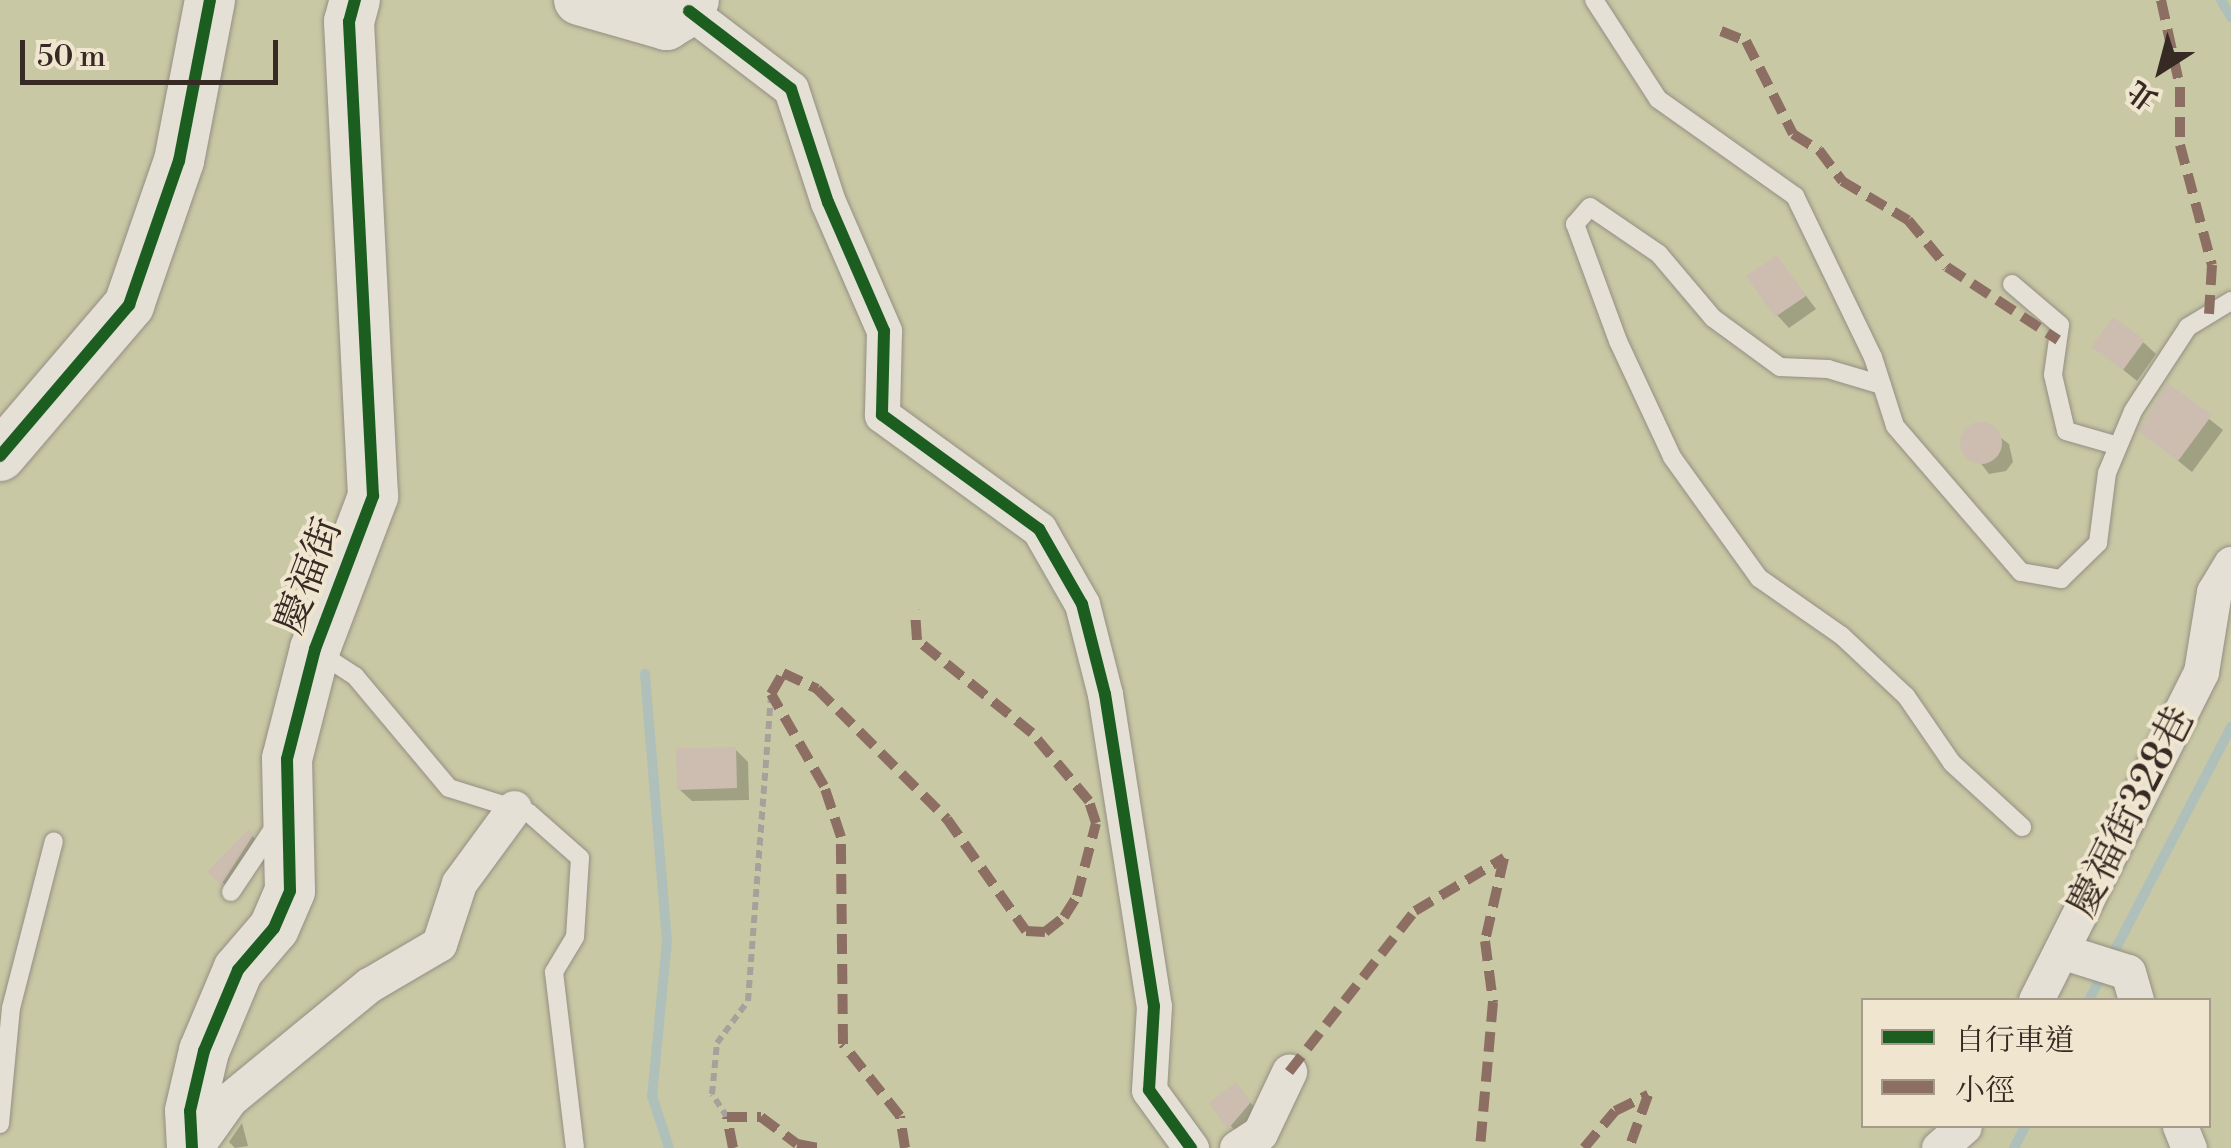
<!DOCTYPE html>
<meta charset="utf-8">
<style>
body{margin:0}
#map{position:relative;width:2231px;height:1148px;overflow:hidden;background:#dcd4c1;font-family:"Libre Bodoni","Noto Serif TC",serif}
div>[style]{position:absolute}
.green>*{inset:0;background:#c8c8a4}
.shadow>*{inset:0;background:#0003}
.stream>*{height:10px;margin:-5px;padding:0 5px;transform-origin:5px;border-radius:5px;background:#afc0bb}
.building>*{inset:0;background:#cdbdb0}
.round{border-radius:50%}
.path>*{height:6px;margin-top:-3px;transform-origin:0;background:repeating-linear-gradient(90deg,#a6a29b 0 8px,transparent 0 13px)}
.roads{filter:drop-shadow(0 0 2px #948f83) drop-shadow(0 0 2px #948f83)}
.lane>*{height:18px;margin:-9px;padding:0 9px;transform-origin:9px;border-radius:9px;background:#e4e0d6}
.street>*{height:35px;margin:-17.5px;padding:0 17.5px;transform-origin:17.5px;border-radius:17.5px;background:#e4e0d6}
.secondary>*{height:50px;margin:-25px;padding:0 25px;transform-origin:25px;border-radius:25px;background:#e4e0d6}
.quiet>*{height:10px;margin-top:-5px;transform-origin:0;background:repeating-linear-gradient(90deg,#8d6e63 0 20px,transparent 0 30px)}
.cycleway>*{height:12px;margin:-6px;padding:0 6px;transform-origin:6px;border-radius:6px;background:#1b5e20}
span{translate:-50% -50%;white-space:nowrap;text-align:center;line-height:1.15;-webkit-text-stroke:8px #f0e6cf;paint-order:stroke}
.street-label{font-size:40px;color:#372a24}
.legend{position:absolute;left:1861px;top:998px;width:350px;height:130px;box-sizing:border-box;background:#f0e6cf;border:2px solid #a69b8b;margin:0;padding:12px 18px;list-style:none;font-size:30px;color:#372a24}
.legend li{display:flex;align-items:center;gap:20px;height:50px}
.legend b{width:50px;border:2px solid #a69b8b}
.north{position:absolute;left:2111px;top:20px;width:100px;height:100px;-webkit-text-stroke:8px #f0e6cf;paint-order:stroke;rotate:216deg;font-size:28px;font-weight:700;line-height:40px;text-align:center;color:#372a24}
.north::after{content:'';display:block;margin:auto;width:35px;height:45px;background:#372a24;clip-path:polygon(50% 0,100% 100%,50% 72%,0 100%)}
.scale{position:absolute;left:20px;top:40px;width:258px;height:45px;box-sizing:border-box;border:5px solid #372a24;border-top:0;padding-left:12px;font-size:30px;line-height:35px;white-space:nowrap;color:#372a24;-webkit-text-stroke:8px #f0e6cf;paint-order:stroke}
</style>
<div id="map">
<div class="green">
<i style="clip-path:polygon(evenodd,0 0,2231px 0,2231px 1148px,0 1148px,0 0,1864px 1000px,2208px 1000px,2208px 1126px,1864px 1126px,1864px 1000px)"></i>
</div>
<div class="shadow">
<i style="clip-path:polygon(1777px 258px,1816px 309px,1789px 328px,1777px 315px)"></i>
<i style="clip-path:polygon(2143px 342px,2156px 354px,2137px 381px,2094px 346px)"></i>
<i style="clip-path:polygon(2169px 387px,2223px 430px,2192px 472px,2141px 431px)"></i>
<i style="clip-path:polygon(1984px 425px,2009px 444px,2013px 462px,2006px 471px,1989px 474px,1963px 440px,1967px 430px)"></i>
<i style="clip-path:polygon(735px 749px,748px 762px,749px 800px,692px 801px,679px 789px)"></i>
<i style="clip-path:polygon(249px 833px,266px 849px,235px 895px,211px 871px)"></i>
<i style="clip-path:polygon(1236px 1086px,1262px 1116px,1242px 1139px,1212px 1103px)"></i>
<i style="clip-path:polygon(242px 1123px,248px 1146px,235px 1148px,229px 1142px)"></i>
</div>
<div class="stream">
<i style="left:2221px;top:0;width:20px;rotate:60deg"></i>
<i style="left:645px;top:674px;width:268px;rotate:85.3deg"></i>
<i style="left:667px;top:941px;width:156px;rotate:95.5deg"></i>
<i style="left:652px;top:1096px;width:55px;rotate:71.9deg"></i>
<i style="left:2089px;top:1000px;width:308px;rotate:-62.5deg"></i>
<i style="left:2014px;top:1148px;width:25px;rotate:-63deg"></i>
</div>
<div class="building">
<i style="clip-path:polygon(1777px 255px,1806px 296px,1775px 317px,1746px 276px)"></i>
<i style="clip-path:polygon(2113px 317px,2145px 340px,2123px 370px,2091px 347px)"></i>
<i style="clip-path:polygon(2168px 383px,2212px 415px,2178px 461px,2138px 431px)"></i>
<i class="round" style="left:1960px;top:422px;width:42px;height:42px"></i>
<i style="clip-path:polygon(736px 747px,737px 788px,677px 790px,676px 748px)"></i>
<i style="clip-path:polygon(249px 829px,254px 834px,221px 885px,207px 872px)"></i>
<i style="clip-path:polygon(1236px 1082px,1251px 1102px,1228px 1129px,1209px 1103px)"></i>
</div>
<div class="path">
<i style="left:727px;top:1117px;width:27px;rotate:-123deg"></i>
<i style="left:712px;top:1094px;width:51px;rotate:-84.4deg"></i>
<i style="left:717px;top:1043px;width:52px;rotate:-53.6deg"></i>
<i style="left:748px;top:1001px;width:308px;rotate:-85.7deg"></i>
</div>
<div class="roads">
<div class="lane">
<i style="left:1594px;top:0;width:118px;rotate:57.1deg"></i>
<i style="left:1658px;top:99px;width:168px;rotate:35.3deg"></i>
<i style="left:1795px;top:196px;width:179px;rotate:64.2deg"></i>
<i style="left:1873px;top:357px;width:72px;rotate:72.3deg"></i>
<i style="left:1895px;top:426px;width:193px;rotate:49.2deg"></i>
<i style="left:2021px;top:572px;width:41px;rotate:9.9deg"></i>
<i style="left:2061px;top:579px;width:52px;rotate:-44.2deg"></i>
<i style="left:2098px;top:543px;width:71px;rotate:-82.7deg"></i>
<i style="left:2107px;top:473px;width:67px;rotate:-67.2deg"></i>
<i style="left:2133px;top:411px;width:100px;rotate:-56.8deg"></i>
<i style="left:2188px;top:327px;width:50px;rotate:-31.2deg"></i>
<i style="left:2012px;top:284px;width:63px;rotate:40.5deg"></i>
<i style="left:2060px;top:325px;width:50px;rotate:98deg"></i>
<i style="left:2053px;top:375px;width:57px;rotate:76.9deg"></i>
<i style="left:2066px;top:431px;width:54px;rotate:16.1deg"></i>
<i style="left:1882px;top:385px;width:56px;rotate:-163.5deg"></i>
<i style="left:1828px;top:369px;width:48px;rotate:-177.6deg"></i>
<i style="left:1780px;top:367px;width:83px;rotate:-143.8deg"></i>
<i style="left:1713px;top:318px;width:84px;rotate:-130.2deg"></i>
<i style="left:1659px;top:254px;width:83px;rotate:-145.7deg"></i>
<i style="left:1590px;top:207px;width:23px;rotate:131deg"></i>
<i style="left:1575px;top:224px;width:125px;rotate:69.8deg"></i>
<i style="left:1618px;top:341px;width:128px;rotate:65deg"></i>
<i style="left:1672px;top:457px;width:149px;rotate:54.3deg"></i>
<i style="left:1759px;top:578px;width:101px;rotate:34.9deg"></i>
<i style="left:1842px;top:636px;width:88px;rotate:43.2deg"></i>
<i style="left:1906px;top:696px;width:81px;rotate:55.5deg"></i>
<i style="left:1952px;top:763px;width:95px;rotate:42.4deg"></i>
<i style="left:318px;top:652px;width:44px;rotate:33deg"></i>
<i style="left:355px;top:676px;width:146px;rotate:50deg"></i>
<i style="left:449px;top:788px;width:84px;rotate:17.4deg"></i>
<i style="left:529px;top:813px;width:68px;rotate:41.4deg"></i>
<i style="left:580px;top:858px;width:79px;rotate:93.6deg"></i>
<i style="left:575px;top:937px;width:41px;rotate:121deg"></i>
<i style="left:554px;top:972px;width:177px;rotate:83.2deg"></i>
<i style="left:231px;top:892px;width:79px;rotate:-56.3deg"></i>
<i style="left:0;top:1124px;width:117px;rotate:-84.6deg"></i>
<i style="left:11px;top:1008px;width:172px;rotate:-75.6deg"></i>
</div>
<div class="street">
<i style="left:689px;top:11px;width:128px;rotate:37.4deg"></i>
<i style="left:791px;top:89px;width:119px;rotate:71.9deg"></i>
<i style="left:828px;top:202px;width:141px;rotate:66.5deg"></i>
<i style="left:884px;top:331px;width:84px;rotate:91.4deg"></i>
<i style="left:882px;top:415px;width:194px;rotate:36deg"></i>
<i style="left:1039px;top:529px;width:86px;rotate:60.2deg"></i>
<i style="left:1082px;top:604px;width:93px;rotate:75.7deg"></i>
<i style="left:1105px;top:694px;width:316px;rotate:81.1deg"></i>
<i style="left:1154px;top:1006px;width:84px;rotate:93.4deg"></i>
<i style="left:1149px;top:1090px;width:72px;rotate:54.1deg"></i>
<i style="left:2061px;top:951px;width:70px;rotate:17.4deg"></i>
<i style="left:2128px;top:972px;width:29px;rotate:74deg"></i>
<i style="left:2036px;top:1000px;width:367px;rotate:-63.3deg"></i>
<i style="left:2201px;top:672px;width:81px;rotate:-80.8deg"></i>
<i style="left:2214px;top:592px;width:33px;rotate:-59deg"></i>
<i style="left:2180px;top:1126px;width:24px;rotate:68deg"></i>
<i style="left:195px;top:1148px;width:60px;rotate:-54.5deg"></i>
<i style="left:230px;top:1099px;width:180px;rotate:-39.4deg"></i>
<i style="left:369px;top:985px;width:81px;rotate:-30.4deg"></i>
<i style="left:439px;top:944px;width:64px;rotate:-71.8deg"></i>
<i style="left:459px;top:883px;width:93px;rotate:-53.7deg"></i>
<i style="left:1237px;top:1148px;width:27px;rotate:-33deg"></i>
<i style="left:1260px;top:1133px;width:68px;rotate:-64.6deg"></i>
<i style="left:1939px;top:1148px;width:33px;rotate:-41deg"></i>
</div>
<div class="secondary">
<i style="left:579px;top:0;width:91px;rotate:16deg"></i>
<i style="left:666px;top:25px;width:27px;rotate:-31deg"></i>
<i style="left:689px;top:11px;width:12px;rotate:-66deg"></i>
<i style="left:0;top:456px;width:199px;rotate:-49.5deg"></i>
<i style="left:129px;top:305px;width:152px;rotate:-70.9deg"></i>
<i style="left:179px;top:161px;width:164px;rotate:-79.1deg"></i>
<i style="left:192px;top:1148px;width:37px;rotate:-93deg"></i>
<i style="left:190px;top:1111px;width:62px;rotate:-76.9deg"></i>
<i style="left:204px;top:1051px;width:88px;rotate:-67.2deg"></i>
<i style="left:238px;top:970px;width:55px;rotate:-49.4deg"></i>
<i style="left:274px;top:928px;width:40px;rotate:-66.6deg"></i>
<i style="left:290px;top:891px;width:132px;rotate:-91.3deg"></i>
<i style="left:287px;top:759px;width:114px;rotate:-75.7deg"></i>
<i style="left:315px;top:649px;width:164px;rotate:-69.2deg"></i>
<i style="left:373px;top:496px;width:475px;rotate:-92.9deg"></i>
<i style="left:349px;top:22px;width:23px;rotate:-75deg"></i>
</div>
</div>
<div class="quiet">
<i style="left:2161px;top:0;width:89px;rotate:77.7deg"></i>
<i style="left:2180px;top:87px;width:58px;rotate:90deg"></i>
<i style="left:2180px;top:145px;width:124px;rotate:75.1deg"></i>
<i style="left:2212px;top:265px;width:49px;rotate:93.5deg"></i>
<i style="left:1721px;top:31px;width:27px;rotate:22deg"></i>
<i style="left:1746px;top:41px;width:104px;rotate:63.2deg"></i>
<i style="left:1793px;top:134px;width:31px;rotate:32deg"></i>
<i style="left:1819px;top:150px;width:39px;rotate:53deg"></i>
<i style="left:1842px;top:181px;width:77px;rotate:30.6deg"></i>
<i style="left:1908px;top:220px;width:61px;rotate:50.3deg"></i>
<i style="left:1947px;top:267px;width:133px;rotate:33.3deg"></i>
<i style="left:1289px;top:1072px;width:204px;rotate:-52deg"></i>
<i style="left:1415px;top:911px;width:104px;rotate:-30.8deg"></i>
<i style="left:1504px;top:858px;width:85px;rotate:102.9deg"></i>
<i style="left:1485px;top:941px;width:62px;rotate:82.5deg"></i>
<i style="left:1493px;top:1002px;width:147px;rotate:95.1deg"></i>
<i style="left:733px;top:1148px;width:32px;rotate:-101deg"></i>
<i style="left:727px;top:1117px;width:34px"></i>
<i style="left:761px;top:1117px;width:45px;rotate:36.9deg"></i>
<i style="left:797px;top:1144px;width:21px;rotate:11deg"></i>
<i style="left:905px;top:1148px;width:32px;rotate:-99deg"></i>
<i style="left:900px;top:1116px;width:92px;rotate:-128.4deg"></i>
<i style="left:843px;top:1044px;width:207px;rotate:-90.6deg"></i>
<i style="left:841px;top:837px;width:54px;rotate:-108.4deg"></i>
<i style="left:824px;top:786px;width:106px;rotate:-119.9deg"></i>
<i style="left:771px;top:694px;width:24px;rotate:-60deg"></i>
<i style="left:783px;top:673px;width:38px;rotate:25deg"></i>
<i style="left:817px;top:689px;width:184px;rotate:45deg"></i>
<i style="left:947px;top:819px;width:137px;rotate:54.8deg"></i>
<i style="left:1026px;top:931px;width:19px;rotate:3deg"></i>
<i style="left:1045px;top:932px;width:24px;rotate:-38deg"></i>
<i style="left:1064px;top:917px;width:25px;rotate:-58deg"></i>
<i style="left:1077px;top:896px;width:75px;rotate:-75.4deg"></i>
<i style="left:1096px;top:823px;width:23px;rotate:-108deg"></i>
<i style="left:1089px;top:801px;width:89px;rotate:-130deg"></i>
<i style="left:1032px;top:733px;width:148px;rotate:-141deg"></i>
<i style="left:917px;top:640px;width:30px;rotate:-94deg"></i>
<i style="left:1584px;top:1148px;width:48px;rotate:-50deg"></i>
<i style="left:1615px;top:1111px;width:37px;rotate:-26deg"></i>
<i style="left:1648px;top:1095px;width:56px;rotate:109.7deg"></i>
</div>
<div class="cycleway">
<i style="left:689px;top:11px;width:128px;rotate:37.4deg"></i>
<i style="left:791px;top:89px;width:119px;rotate:71.9deg"></i>
<i style="left:828px;top:202px;width:141px;rotate:66.5deg"></i>
<i style="left:884px;top:331px;width:84px;rotate:91.4deg"></i>
<i style="left:882px;top:415px;width:194px;rotate:36deg"></i>
<i style="left:1039px;top:529px;width:86px;rotate:60.2deg"></i>
<i style="left:1082px;top:604px;width:93px;rotate:75.7deg"></i>
<i style="left:1105px;top:694px;width:316px;rotate:81.1deg"></i>
<i style="left:1154px;top:1006px;width:84px;rotate:93.4deg"></i>
<i style="left:1149px;top:1090px;width:72px;rotate:54.1deg"></i>
<i style="left:0;top:456px;width:199px;rotate:-49.5deg"></i>
<i style="left:129px;top:305px;width:152px;rotate:-70.9deg"></i>
<i style="left:179px;top:161px;width:164px;rotate:-79.1deg"></i>
<i style="left:192px;top:1148px;width:37px;rotate:-93deg"></i>
<i style="left:190px;top:1111px;width:62px;rotate:-76.9deg"></i>
<i style="left:204px;top:1051px;width:88px;rotate:-67.2deg"></i>
<i style="left:238px;top:970px;width:55px;rotate:-49.4deg"></i>
<i style="left:274px;top:928px;width:40px;rotate:-66.6deg"></i>
<i style="left:290px;top:891px;width:132px;rotate:-91.3deg"></i>
<i style="left:287px;top:759px;width:114px;rotate:-75.7deg"></i>
<i style="left:315px;top:649px;width:164px;rotate:-69.2deg"></i>
<i style="left:373px;top:496px;width:475px;rotate:-92.9deg"></i>
<i style="left:349px;top:22px;width:23px;rotate:-75deg"></i>
</div>
<div class="street-label">
<span style="left:309px;top:576px;rotate:-69deg">慶福街</span>
<span style="left:2131px;top:812px;rotate:-63deg">慶福街328巷</span>
</div>
<ul class="legend">
<li><b style="height:12px;background:#1b5e20"></b>自行車道</li>
<li><b style="height:12px;background:#8d6e63"></b>小徑</li>
</ul>
<div class="north">北</div>
<div class="scale">50 m</div>
</div>
